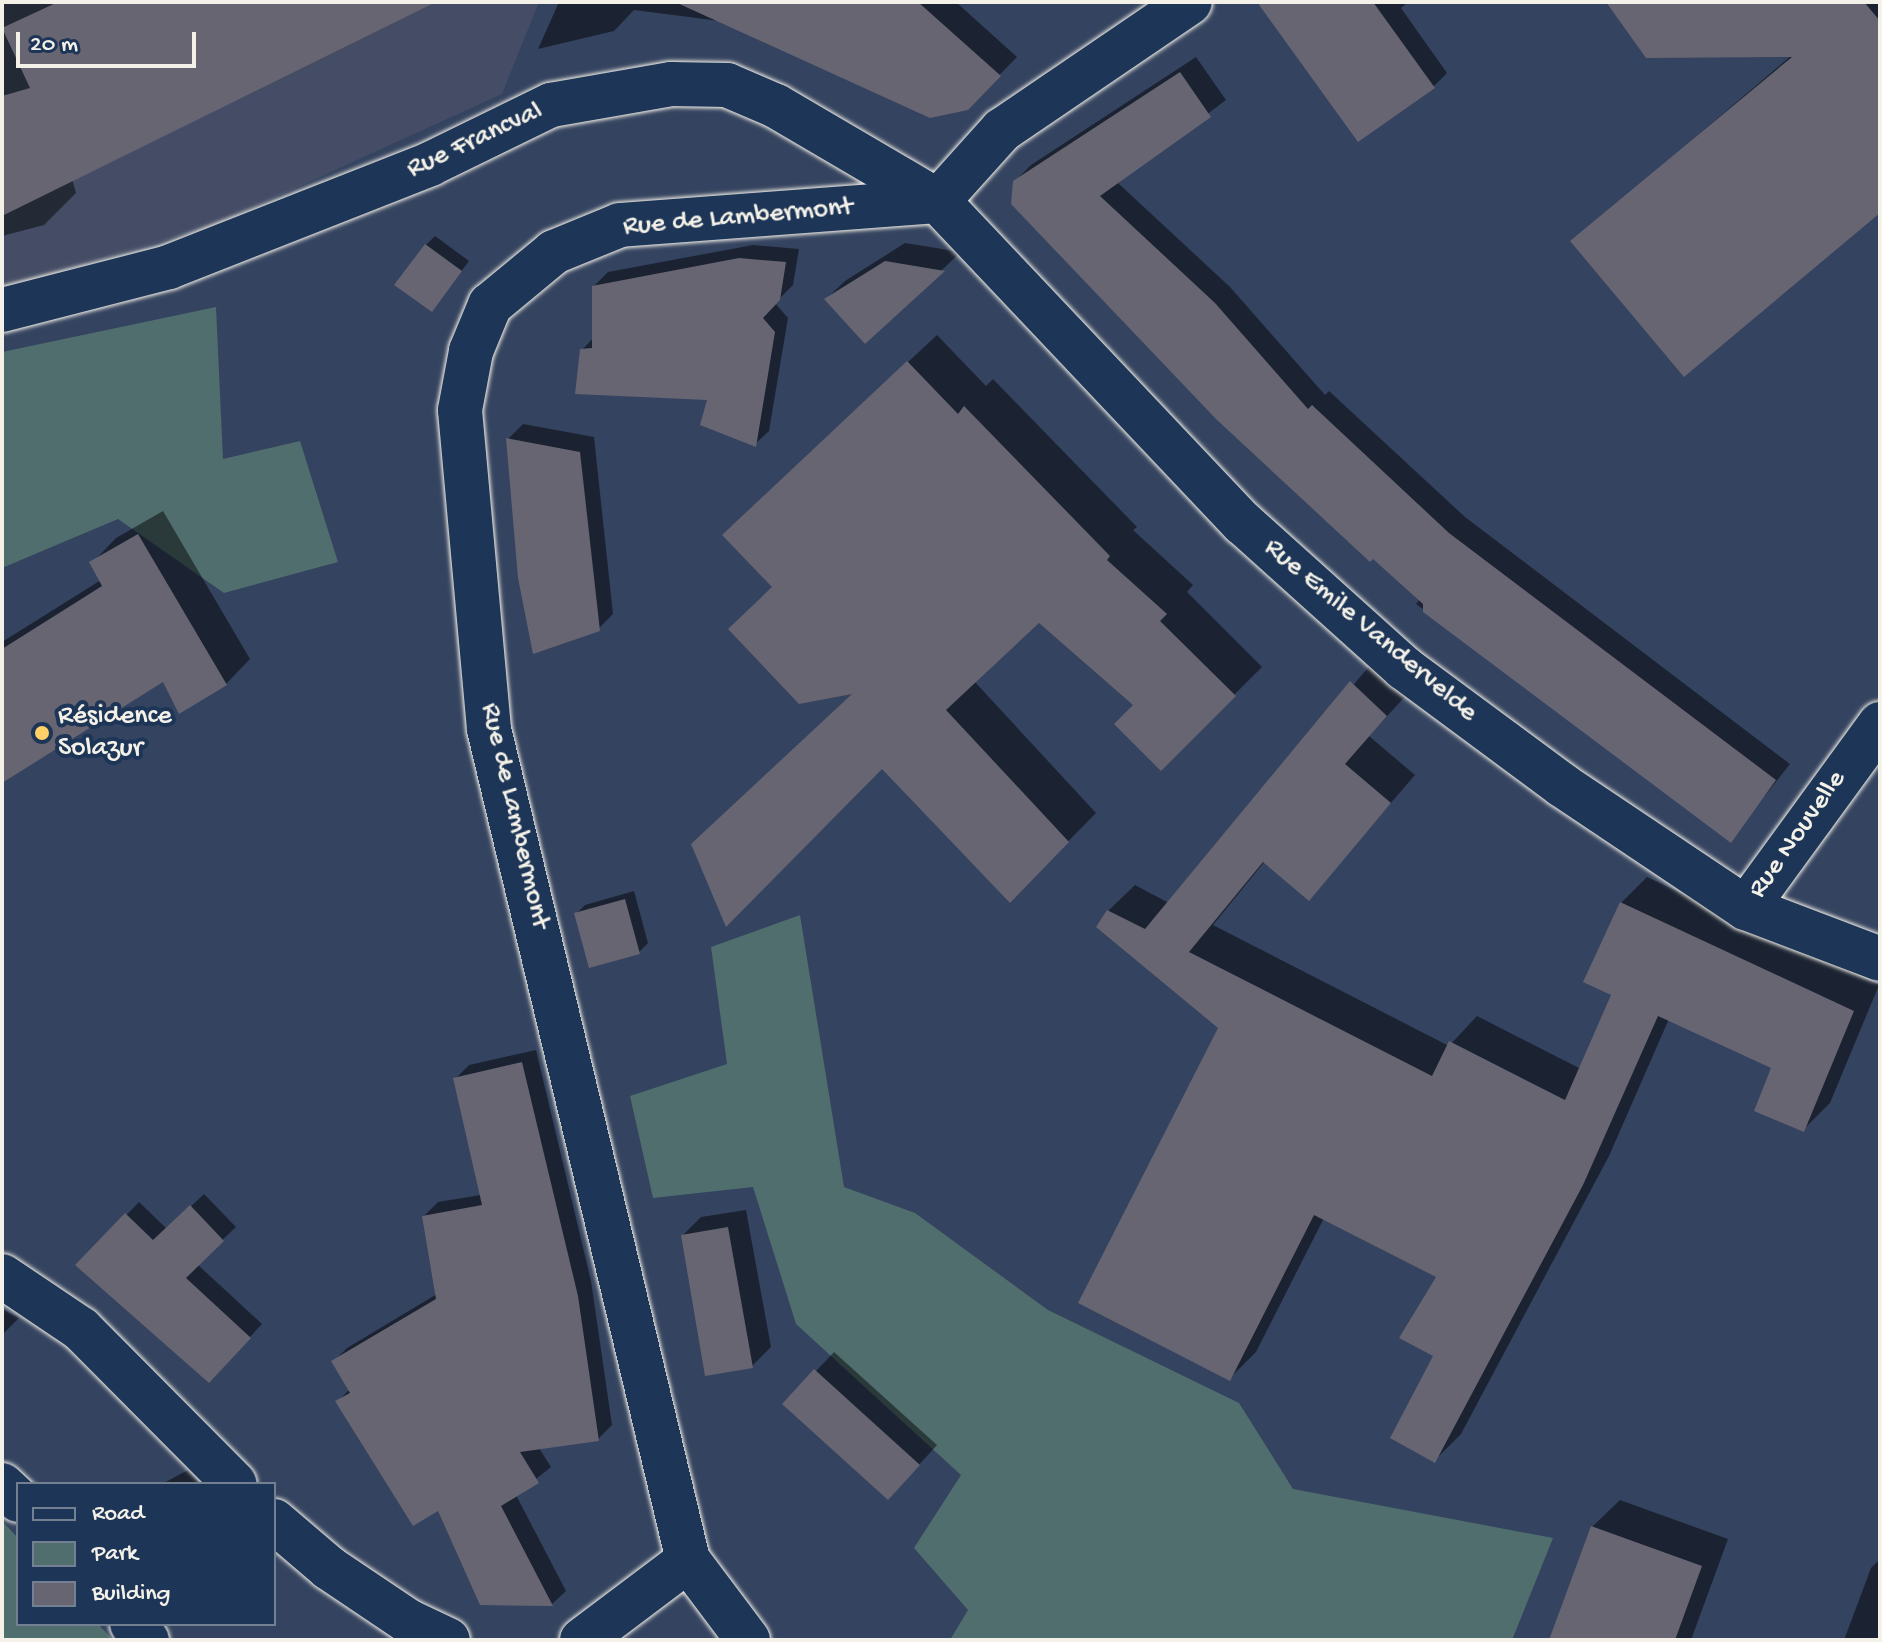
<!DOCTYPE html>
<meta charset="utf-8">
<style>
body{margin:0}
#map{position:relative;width:1882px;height:1642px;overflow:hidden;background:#34435f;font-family:"Gochi Hand",sans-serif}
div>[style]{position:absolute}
.built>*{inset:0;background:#444d65}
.green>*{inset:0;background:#506e6d}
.shadow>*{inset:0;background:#0007}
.building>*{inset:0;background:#686572}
.roads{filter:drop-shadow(0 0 2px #f4f1e8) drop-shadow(0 0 2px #f4f1e8)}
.street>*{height:44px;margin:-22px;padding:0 22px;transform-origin:22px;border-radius:22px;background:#1d3557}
.secondary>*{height:44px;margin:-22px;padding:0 22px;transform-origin:22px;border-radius:22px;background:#1d3557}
.dots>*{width:22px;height:22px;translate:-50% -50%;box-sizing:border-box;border:4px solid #1d3557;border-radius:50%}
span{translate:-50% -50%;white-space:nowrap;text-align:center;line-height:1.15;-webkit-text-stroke:8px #1d3557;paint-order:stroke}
.street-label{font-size:28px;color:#f4f1e8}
.poi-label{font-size:28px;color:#f4f1e8}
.left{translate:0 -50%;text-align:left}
.frame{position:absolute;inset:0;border:4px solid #f4f1e8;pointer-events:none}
.legend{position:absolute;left:16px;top:1482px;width:260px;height:144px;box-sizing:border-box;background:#1d3557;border:2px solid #738091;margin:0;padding:10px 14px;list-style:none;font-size:24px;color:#f4f1e8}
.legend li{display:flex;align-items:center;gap:16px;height:40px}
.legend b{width:40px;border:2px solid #738091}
.scale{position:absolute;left:16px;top:32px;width:180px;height:36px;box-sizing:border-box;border:4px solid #f4f1e8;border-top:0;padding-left:10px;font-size:24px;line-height:28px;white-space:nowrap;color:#f4f1e8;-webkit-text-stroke:6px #1d3557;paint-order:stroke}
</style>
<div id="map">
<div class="built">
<i style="clip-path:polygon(2px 2px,539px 2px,502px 94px,210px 227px,2px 289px)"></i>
</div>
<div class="green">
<i style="clip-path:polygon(216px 307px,223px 459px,300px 441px,338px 562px,224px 593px,118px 519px,2px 568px,2px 352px)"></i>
<i style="clip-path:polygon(800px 915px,844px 1187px,915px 1213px,1048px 1310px,1239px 1403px,1293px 1489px,1553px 1538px,1512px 1640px,950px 1640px,968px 1610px,914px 1548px,961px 1475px,796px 1324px,753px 1187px,653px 1198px,630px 1096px,727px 1064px,711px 947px)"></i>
<i style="clip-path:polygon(2px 1521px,18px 1538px,18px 1624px,98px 1624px,113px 1640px,2px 1640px)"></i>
</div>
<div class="shadow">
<i style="clip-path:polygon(2px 2px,414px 2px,72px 179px,76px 193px,44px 225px,2px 236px)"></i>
<i style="clip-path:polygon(559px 2px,956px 2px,1017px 57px,967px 108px,720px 21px,634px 10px,614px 31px,538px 49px)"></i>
<i style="clip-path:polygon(1278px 2px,1408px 2px,1401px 8px,1447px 73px,1434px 86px)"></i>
<i style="clip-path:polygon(1609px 2px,1880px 2px,1880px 210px,1573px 241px,1792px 55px)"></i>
<i style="clip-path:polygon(1196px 57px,1226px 100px,1117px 182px,1230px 287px,1325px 395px,1329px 391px,1465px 517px,1790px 764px,1730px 840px,1416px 604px,1420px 599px,1014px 182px,1031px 165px)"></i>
<i style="clip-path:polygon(435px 236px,469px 261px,440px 300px,426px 245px)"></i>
<i style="clip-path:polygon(905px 243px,961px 252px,866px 341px,826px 299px,845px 281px)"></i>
<i style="clip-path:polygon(753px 245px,799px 249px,793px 285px,775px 303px,788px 318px,769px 431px,755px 444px,710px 398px,582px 350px,594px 337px,594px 286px,608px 272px)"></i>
<i style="clip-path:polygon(937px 335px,986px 386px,993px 379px,1137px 527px,1133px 530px,1193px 585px,1187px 592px,1262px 667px,1161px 768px,1136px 705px,1039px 620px,974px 681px,1096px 813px,1038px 872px,856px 691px,774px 586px,753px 507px)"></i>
<i style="clip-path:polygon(523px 424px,594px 437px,613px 614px,598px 629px,508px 439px)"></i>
<i style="clip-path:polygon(163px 511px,250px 659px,226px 684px,164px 680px,2px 779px,2px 642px,101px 580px,92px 563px,116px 538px)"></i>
<i style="clip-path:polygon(1377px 657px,1412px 689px,1369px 736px,1415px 775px,1309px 898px,1265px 861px,1213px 925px,1449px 1046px,1477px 1016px,1581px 1069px,1614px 994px,1621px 903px,1647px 877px,1879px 985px,1830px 1103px,1803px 1130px,1774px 1067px,1669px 1019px,1609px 1156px,1461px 1434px,1435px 1460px,1439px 1276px,1324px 1218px,1256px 1352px,1230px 1378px,1220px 1027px,1108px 911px,1135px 885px,1169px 903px)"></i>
<i style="clip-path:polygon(634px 891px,648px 943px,639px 952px,576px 914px,585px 905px)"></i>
<i style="clip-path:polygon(536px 1050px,591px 1281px,612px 1425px,598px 1439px,539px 1448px,551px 1467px,516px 1495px,566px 1591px,552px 1604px,439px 1508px,338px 1401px,350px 1389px,333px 1362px,347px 1348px,437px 1294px,424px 1216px,438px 1202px,481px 1195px,455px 1079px,469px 1065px)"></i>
<i style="clip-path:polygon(204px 1194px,236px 1227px,197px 1264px,262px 1324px,221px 1368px,78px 1265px,139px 1202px,167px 1229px)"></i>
<i style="clip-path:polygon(746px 1210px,771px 1347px,752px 1366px,683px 1235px,701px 1217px)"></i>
<i style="clip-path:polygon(2px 1309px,19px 1318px,2px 1335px)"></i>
<i style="clip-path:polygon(834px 1352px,937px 1445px,906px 1479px,785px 1404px)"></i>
<i style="clip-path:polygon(188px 1470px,200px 1484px,162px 1484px)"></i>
<i style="clip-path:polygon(1620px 1500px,1728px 1539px,1691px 1640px,1552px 1640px,1592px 1527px)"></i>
<i style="clip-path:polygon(1880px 1559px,1880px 1640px,1844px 1640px,1871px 1568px)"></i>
</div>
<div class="building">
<i style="clip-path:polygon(58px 2px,436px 2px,2px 216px,2px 96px,30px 88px,2px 28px)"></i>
<i style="clip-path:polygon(675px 2px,918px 2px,1001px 76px,968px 110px,930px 118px)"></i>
<i style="clip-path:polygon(1257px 2px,1373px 2px,1435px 88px,1358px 142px)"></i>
<i style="clip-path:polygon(1606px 2px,1864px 2px,1880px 21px,1880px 213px,1684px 377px,1570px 241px,1792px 57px,1646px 58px)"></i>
<i style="clip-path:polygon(1180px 72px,1211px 117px,1100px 196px,1215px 303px,1308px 409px,1312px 405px,1449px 533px,1776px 780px,1731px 843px,1423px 612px,1423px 604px,1373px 559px,1370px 562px,1216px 419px,1011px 204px,1013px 181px)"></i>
<i style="clip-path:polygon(425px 244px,462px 271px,432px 312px,394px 285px)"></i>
<i style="clip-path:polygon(739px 258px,786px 262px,780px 300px,763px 318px,775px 332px,756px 447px,700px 425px,707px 400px,575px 394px,580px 349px,592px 348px,592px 286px)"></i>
<i style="clip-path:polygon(885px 261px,945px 271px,865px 344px,824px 299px)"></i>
<i style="clip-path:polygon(907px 361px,958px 414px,964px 406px,1110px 556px,1107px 560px,1167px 614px,1160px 621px,1236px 696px,1161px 771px,1114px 724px,1133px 705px,1039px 623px,946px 710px,1069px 842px,1010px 903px,882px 769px,726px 927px,691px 844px,852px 694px,799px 704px,728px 629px,772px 587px,722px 535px)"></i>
<i style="clip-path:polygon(506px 438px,580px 452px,600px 631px,533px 654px,518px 578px)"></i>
<i style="clip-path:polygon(138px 534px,227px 685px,179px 714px,163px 682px,2px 783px,2px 649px,102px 586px,89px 562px)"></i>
<i style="clip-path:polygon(1350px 681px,1387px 716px,1345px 764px,1391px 803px,1309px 901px,1263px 862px,1189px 952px,1432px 1076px,1449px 1041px,1565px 1100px,1611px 995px,1583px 982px,1620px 902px,1854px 1011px,1804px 1132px,1754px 1111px,1771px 1068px,1658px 1016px,1583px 1185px,1435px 1463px,1390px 1438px,1433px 1356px,1399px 1338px,1436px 1277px,1314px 1215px,1230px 1381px,1078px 1303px,1218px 1028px,1096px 927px,1107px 910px,1145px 929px)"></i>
<i style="clip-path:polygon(625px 899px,640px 954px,589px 968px,574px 913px)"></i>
<i style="clip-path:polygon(522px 1062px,578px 1296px,599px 1441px,520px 1452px,539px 1483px,501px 1506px,553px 1606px,480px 1605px,438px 1511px,413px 1526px,335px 1401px,350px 1393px,331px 1361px,436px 1299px,422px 1216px,482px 1205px,453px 1078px)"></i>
<i style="clip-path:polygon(190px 1205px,224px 1241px,186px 1278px,251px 1338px,209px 1383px,75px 1265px,125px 1213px,153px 1240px)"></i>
<i style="clip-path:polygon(728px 1227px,753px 1368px,705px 1376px,681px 1235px)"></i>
<i style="clip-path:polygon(814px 1369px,920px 1465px,888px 1500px,782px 1404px)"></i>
<i style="clip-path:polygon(1591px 1526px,1702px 1566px,1675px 1640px,1549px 1640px)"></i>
</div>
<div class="roads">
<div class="street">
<i style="left:1746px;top:908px;width:228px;rotate:-53.9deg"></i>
<i style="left:2px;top:1276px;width:95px;rotate:33.9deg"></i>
<i style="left:81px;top:1329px;width:218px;rotate:45.2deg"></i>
<i style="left:2px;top:1485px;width:22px;rotate:43deg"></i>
<i style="left:274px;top:1521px;width:72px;rotate:40.5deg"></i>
<i style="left:329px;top:1568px;width:95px;rotate:33.9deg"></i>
<i style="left:408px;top:1621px;width:44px;rotate:25.4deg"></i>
<i style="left:132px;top:1624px;width:22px;rotate:47deg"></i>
<i style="left:582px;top:1640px;width:133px;rotate:-37deg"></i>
</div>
<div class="secondary">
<i style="left:938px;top:201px;width:96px;rotate:-48deg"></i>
<i style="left:1002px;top:130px;width:227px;rotate:-34.2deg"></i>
<i style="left:2px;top:310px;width:172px;rotate:-14.4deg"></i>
<i style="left:169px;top:267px;width:281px;rotate:-21.5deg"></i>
<i style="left:430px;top:164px;width:135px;rotate:-26deg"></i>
<i style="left:551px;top:105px;width:122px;rotate:-9.9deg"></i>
<i style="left:671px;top:84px;width:56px;rotate:1deg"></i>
<i style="left:727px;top:85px;width:53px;rotate:23.2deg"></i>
<i style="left:776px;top:106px;width:188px;rotate:30.4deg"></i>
<i style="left:938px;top:201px;width:444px;rotate:46.6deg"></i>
<i style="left:1243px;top:523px;width:217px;rotate:42deg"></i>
<i style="left:1404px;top:668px;width:197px;rotate:36.5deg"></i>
<i style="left:1562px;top:785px;width:221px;rotate:33.8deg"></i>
<i style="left:1746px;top:908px;width:143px;rotate:20.8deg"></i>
<i style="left:748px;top:1640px;width:100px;rotate:-126.9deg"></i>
<i style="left:688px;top:1560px;width:854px;rotate:-103.47deg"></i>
<i style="left:489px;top:729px;width:320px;rotate:-95.2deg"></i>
<i style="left:460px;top:410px;width:60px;rotate:-79.4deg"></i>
<i style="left:471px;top:351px;width:50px;rotate:-67.6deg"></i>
<i style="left:490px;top:305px;width:83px;rotate:-39.6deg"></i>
<i style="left:554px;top:252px;width:71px;rotate:-22.2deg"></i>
<i style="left:620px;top:225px;width:319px;rotate:-4.3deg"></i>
</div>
</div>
<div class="dots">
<i style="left:42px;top:733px;background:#ffd166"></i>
</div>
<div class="street-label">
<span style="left:475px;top:141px;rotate:-25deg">Rue Francval</span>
<span style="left:738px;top:218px;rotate:-5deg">Rue de Lambermont</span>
<span style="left:1370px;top:631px;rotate:40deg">Rue Emile Vandervelde</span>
<span style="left:514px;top:816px;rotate:77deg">Rue de Lambermont</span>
<span style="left:1798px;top:835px;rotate:-55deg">Rue Nouvelle</span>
</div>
<div class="poi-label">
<span class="left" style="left:58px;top:733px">Résidence<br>Solazur</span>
</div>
<div class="frame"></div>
<ul class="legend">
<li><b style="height:10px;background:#1d3557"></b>Road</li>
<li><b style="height:22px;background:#506e6d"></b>Park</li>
<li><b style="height:22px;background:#686572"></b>Building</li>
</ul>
<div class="scale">20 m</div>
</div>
